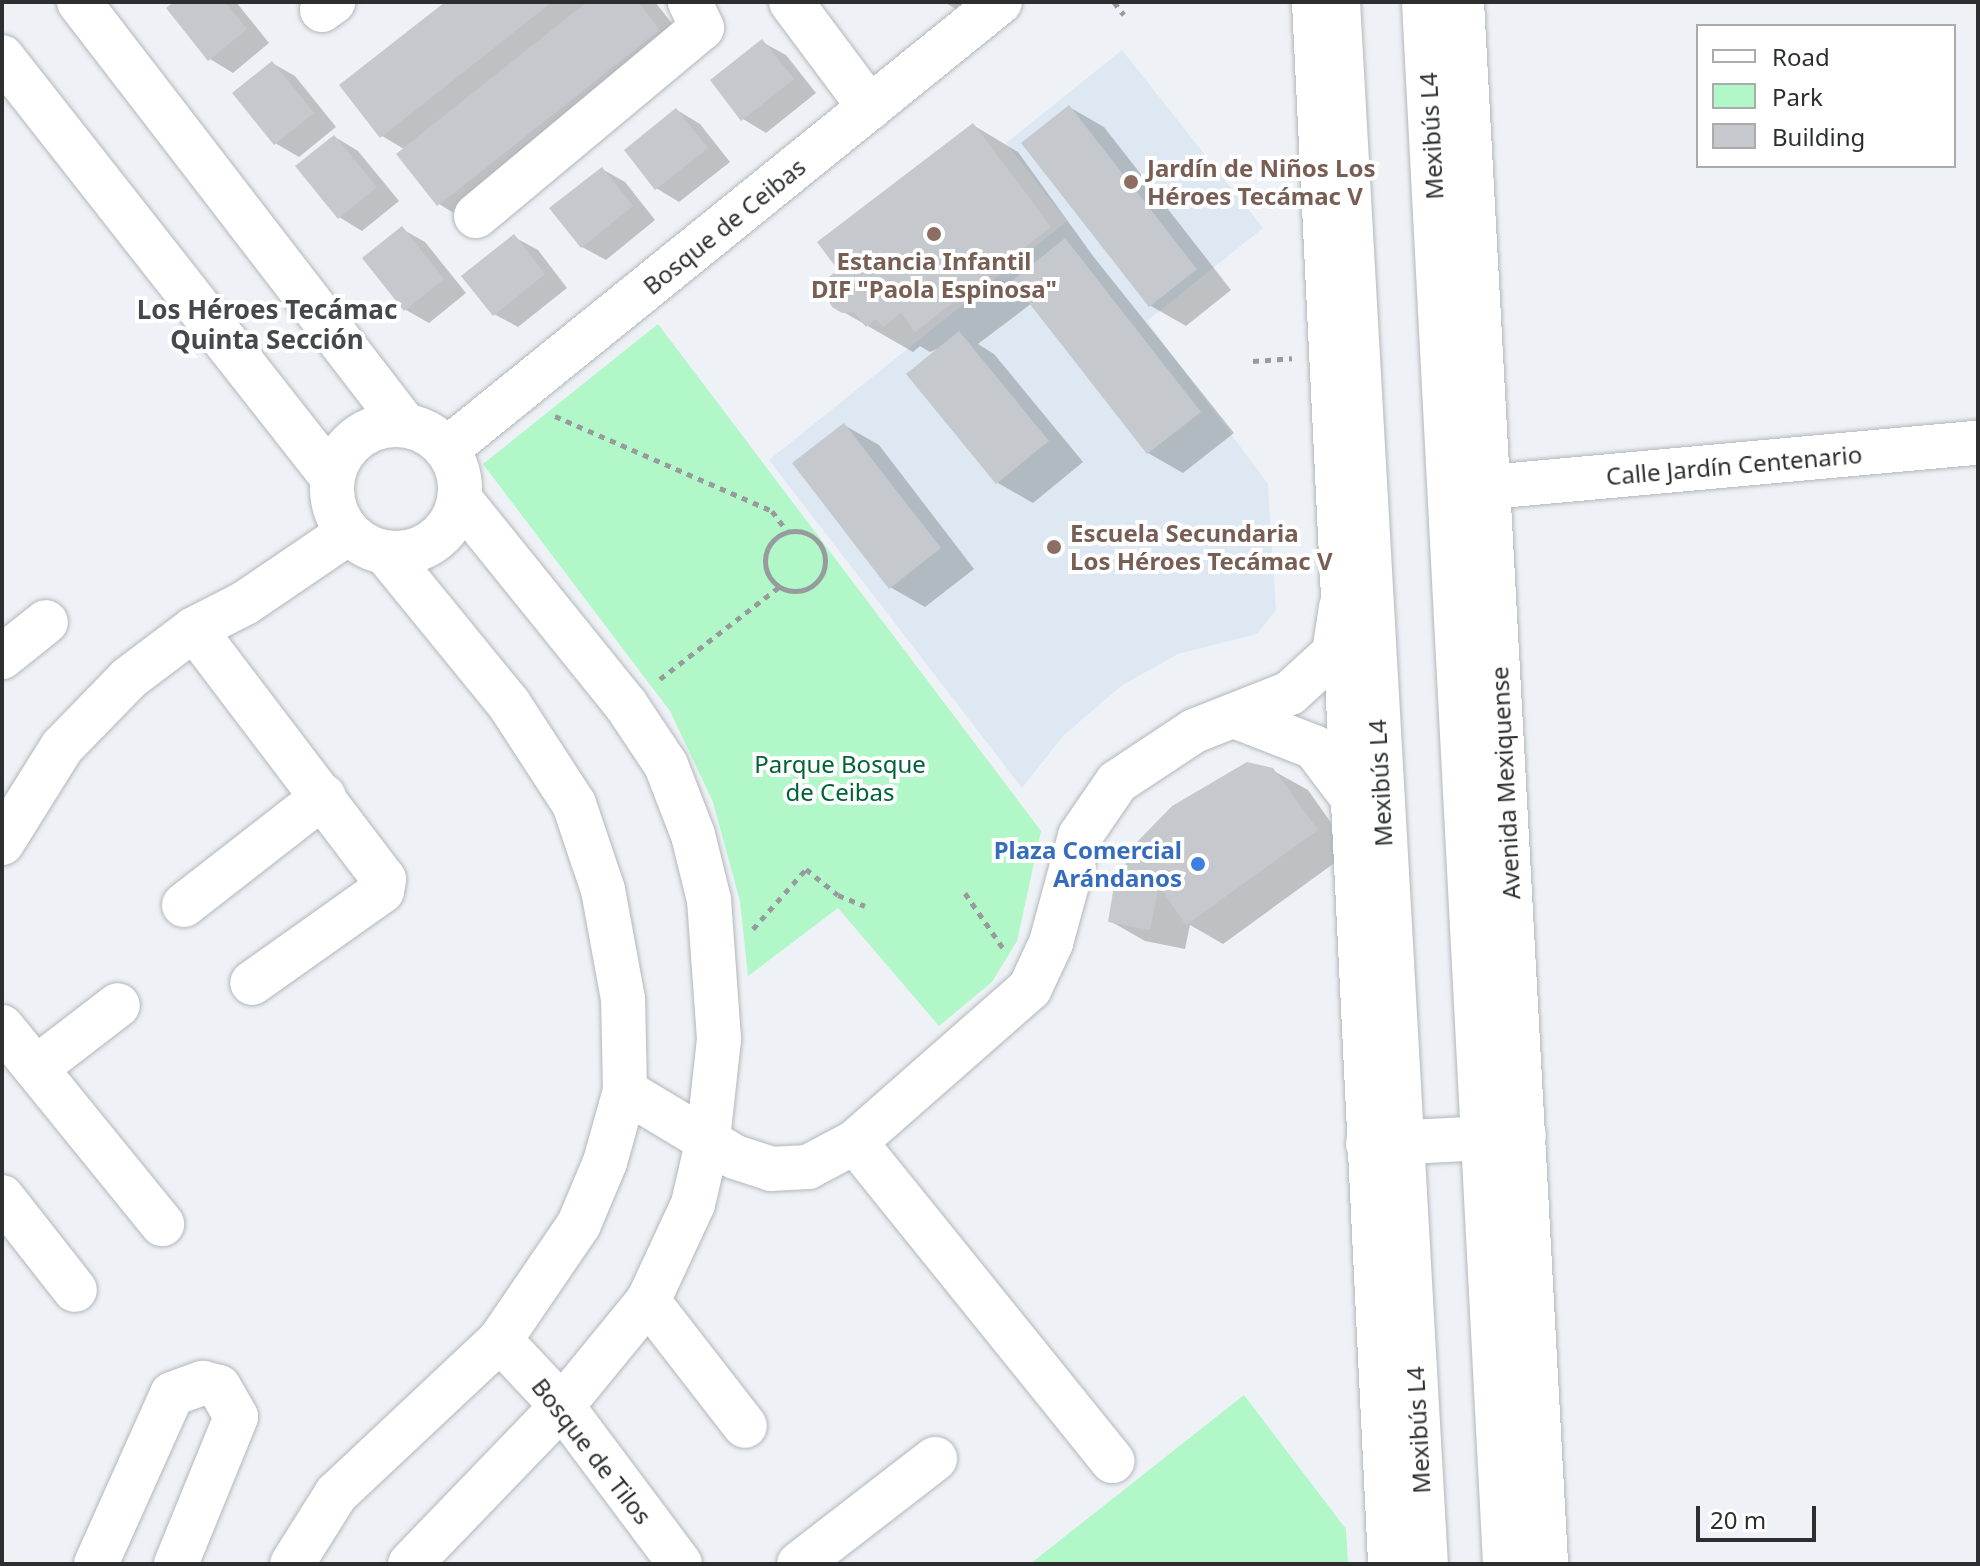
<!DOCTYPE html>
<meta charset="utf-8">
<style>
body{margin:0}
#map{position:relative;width:1980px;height:1566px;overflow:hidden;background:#eef2f6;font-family:"Noto Sans",sans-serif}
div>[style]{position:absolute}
.built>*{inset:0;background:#dee8f2}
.green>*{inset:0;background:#b1f7c7}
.shadow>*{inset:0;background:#0003}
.building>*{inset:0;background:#c5c9cd}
.path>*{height:5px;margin-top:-2.5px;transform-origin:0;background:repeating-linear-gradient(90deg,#989b9e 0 6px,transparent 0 12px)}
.path>.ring{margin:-2.5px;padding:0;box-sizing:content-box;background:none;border:5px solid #989b9e;border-radius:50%}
.roads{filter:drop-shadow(0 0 2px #b3b7bb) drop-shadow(0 0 2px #b3b7bb)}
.minor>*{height:44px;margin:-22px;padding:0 22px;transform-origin:22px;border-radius:22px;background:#fff}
.minor>.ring{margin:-22px;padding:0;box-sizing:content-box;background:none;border:44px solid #fff;border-radius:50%}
.major>*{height:44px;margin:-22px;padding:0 22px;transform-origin:22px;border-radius:22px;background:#fff}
.dots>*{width:22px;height:22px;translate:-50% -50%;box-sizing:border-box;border:4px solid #fff;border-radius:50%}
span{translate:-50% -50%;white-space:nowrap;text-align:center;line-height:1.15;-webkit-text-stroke:8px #fff;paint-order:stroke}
.street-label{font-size:24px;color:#2c2e2f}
.education-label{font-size:24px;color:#785e54;font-weight:700}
.left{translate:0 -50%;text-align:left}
.park-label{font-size:24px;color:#026436}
.shop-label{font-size:24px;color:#366cbe;font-weight:700}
.right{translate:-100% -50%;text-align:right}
.neighbourhood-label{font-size:26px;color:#45484c;font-weight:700}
.frame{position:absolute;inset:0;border:4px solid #2c2e2f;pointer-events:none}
.legend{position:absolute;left:1696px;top:24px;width:260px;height:144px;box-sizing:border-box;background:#fff;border:2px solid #ababac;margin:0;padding:10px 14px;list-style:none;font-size:24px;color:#2c2e2f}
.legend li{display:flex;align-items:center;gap:16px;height:40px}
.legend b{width:40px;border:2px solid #ababac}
.scale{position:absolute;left:1696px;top:1506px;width:120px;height:36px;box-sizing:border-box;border:4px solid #2c2e2f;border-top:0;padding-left:10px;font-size:24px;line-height:28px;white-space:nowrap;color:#2c2e2f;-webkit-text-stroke:6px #fff;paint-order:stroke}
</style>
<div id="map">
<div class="built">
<i style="clip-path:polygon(1122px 50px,1263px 228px,1147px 321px,1268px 484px,1276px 610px,1257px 634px,1178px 654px,1121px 686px,1063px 736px,1022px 788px,769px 460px,1067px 221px,1006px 143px)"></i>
</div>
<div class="green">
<i style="clip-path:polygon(658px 324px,1041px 831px,1017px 941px,992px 982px,939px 1026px,838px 908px,748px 976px,740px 901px,713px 802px,670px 711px,483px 464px)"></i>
<i style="clip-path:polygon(1244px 1395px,1346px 1529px,1348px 1564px,1030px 1564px)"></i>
</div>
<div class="shadow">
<i style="clip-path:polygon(177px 2px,236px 2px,269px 43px,233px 73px,210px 59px)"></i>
<i style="clip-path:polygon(448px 2px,655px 2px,694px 51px,473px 225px,439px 204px,404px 149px,382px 136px)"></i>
<i style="clip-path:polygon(944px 2px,965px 2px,956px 9px)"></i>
<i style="clip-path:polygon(762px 42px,786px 55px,816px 93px,766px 133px,743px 119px)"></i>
<i style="clip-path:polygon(272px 63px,295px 76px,336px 127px,299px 157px,275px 143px)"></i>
<i style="clip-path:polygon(1069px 107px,1104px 127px,1231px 290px,1186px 326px,1151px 306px,1024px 143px)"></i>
<i style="clip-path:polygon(677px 110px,700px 124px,730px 162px,679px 202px,656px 188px)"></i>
<i style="clip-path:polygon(973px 125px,1018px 152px,1093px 256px,1234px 433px,1183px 473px,1148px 453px,1032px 303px,978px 344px,994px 354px,1083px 462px,1033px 503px,998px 483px,909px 375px,944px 346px,930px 352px,920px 346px,913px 352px,833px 306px,841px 271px)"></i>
<i style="clip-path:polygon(335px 137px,358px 151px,399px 201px,362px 231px,339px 217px)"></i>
<i style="clip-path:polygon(602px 169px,625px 182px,655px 220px,606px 260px,582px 247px)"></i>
<i style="clip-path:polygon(402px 229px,425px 242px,466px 293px,429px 323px,406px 310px,365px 259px)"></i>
<i style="clip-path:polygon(514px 237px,538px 250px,567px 288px,518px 327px,494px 314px)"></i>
<i style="clip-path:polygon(844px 425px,879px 445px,974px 569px,925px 607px,890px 587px)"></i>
<i style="clip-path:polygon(1272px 770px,1308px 790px,1351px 851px,1223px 944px,1190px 925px,1185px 949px,1145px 941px,1110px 921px)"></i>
</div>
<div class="building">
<i style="clip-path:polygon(174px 2px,225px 2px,247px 29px,208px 61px,166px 8px)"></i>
<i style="clip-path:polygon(445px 2px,552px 2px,380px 138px,339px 85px)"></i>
<i style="clip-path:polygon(587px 2px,638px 2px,660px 30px,437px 206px,396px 154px)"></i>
<i style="clip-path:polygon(762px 39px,794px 79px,741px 121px,710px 80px)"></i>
<i style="clip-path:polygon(272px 61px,314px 113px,274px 145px,232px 93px)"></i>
<i style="clip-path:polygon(1069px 105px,1197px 269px,1149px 307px,1021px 143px)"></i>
<i style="clip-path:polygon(676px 108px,708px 148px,655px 190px,624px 150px)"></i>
<i style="clip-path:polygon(973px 123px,1051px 227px,915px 332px,901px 313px,883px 327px,876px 319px,866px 327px,854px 312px,842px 313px,832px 307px,825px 294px,826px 279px,838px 270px,817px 242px)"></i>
<i style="clip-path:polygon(334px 135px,377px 187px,338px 219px,295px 166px)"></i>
<i style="clip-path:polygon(602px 167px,633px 206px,581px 248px,549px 208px)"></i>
<i style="clip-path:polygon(402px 226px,444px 279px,404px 311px,362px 258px)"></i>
<i style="clip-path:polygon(514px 234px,545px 274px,493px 316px,461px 276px)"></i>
<i style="clip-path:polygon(1065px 238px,1201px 412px,1147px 454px,1012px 281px)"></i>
<i style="clip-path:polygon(959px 331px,1049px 441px,996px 484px,906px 374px)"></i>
<i style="clip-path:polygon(844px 423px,941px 548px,889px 589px,792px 463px)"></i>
<i style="clip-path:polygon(1247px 762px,1273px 768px,1318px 830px,1186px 925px,1159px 886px,1150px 930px,1108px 922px,1114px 886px,1136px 843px,1172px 806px)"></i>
</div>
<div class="path">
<i style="left:1114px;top:2px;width:16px;rotate:52deg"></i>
<i style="left:1265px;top:171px;width:19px;rotate:-39deg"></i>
<i style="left:1253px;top:361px;width:39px;rotate:-4deg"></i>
<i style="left:555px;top:416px;width:237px;rotate:23.6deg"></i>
<i style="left:772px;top:511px;width:25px;rotate:53deg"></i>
<i class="ring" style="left:765px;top:531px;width:55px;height:55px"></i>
<i style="left:660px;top:679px;width:150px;rotate:-37.7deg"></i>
<i style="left:965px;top:893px;width:67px;rotate:55.4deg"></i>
<i style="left:753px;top:929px;width:80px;rotate:-48.5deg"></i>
<i style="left:806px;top:869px;width:41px;rotate:39.1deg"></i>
<i style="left:838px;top:895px;width:29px;rotate:22deg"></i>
</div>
<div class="roads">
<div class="minor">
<i style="left:79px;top:2px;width:533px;rotate:52.4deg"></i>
<i style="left:791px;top:2px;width:132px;rotate:53.3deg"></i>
<i style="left:1338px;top:2px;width:1564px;rotate:86.78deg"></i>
<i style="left:1424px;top:2px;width:1564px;rotate:87.03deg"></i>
<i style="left:322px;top:10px;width:14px;rotate:-36deg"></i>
<i style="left:2px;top:57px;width:534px;rotate:51.84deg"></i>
<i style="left:476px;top:216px;width:294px;rotate:-39.8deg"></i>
<i style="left:702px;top:28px;width:29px;rotate:-115deg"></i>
<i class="ring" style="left:332px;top:425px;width:84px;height:84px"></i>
<i style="left:447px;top:449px;width:711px;rotate:-38.95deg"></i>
<i style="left:1490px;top:487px;width:490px;rotate:-5.2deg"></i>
<i style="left:194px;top:629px;width:314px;rotate:52.8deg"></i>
<i style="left:384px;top:879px;width:12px;rotate:99deg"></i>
<i style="left:382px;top:891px;width:159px;rotate:144.7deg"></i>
<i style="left:2px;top:657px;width:56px;rotate:-38.5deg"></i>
<i style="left:1237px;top:717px;width:83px;rotate:21.3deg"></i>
<i style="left:1314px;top:747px;width:63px;rotate:52.8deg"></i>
<i style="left:2px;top:843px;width:113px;rotate:-58deg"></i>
<i style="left:62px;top:747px;width:96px;rotate:-45.8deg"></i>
<i style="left:129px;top:678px;width:81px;rotate:-37deg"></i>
<i style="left:194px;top:629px;width:57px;rotate:-27deg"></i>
<i style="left:245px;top:603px;width:125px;rotate:-34.2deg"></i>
<i style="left:184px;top:905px;width:177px;rotate:-37.9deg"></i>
<i style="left:2px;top:1027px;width:254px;rotate:50.9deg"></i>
<i style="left:36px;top:1068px;width:103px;rotate:-37.5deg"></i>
<i style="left:625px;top:1091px;width:128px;rotate:31deg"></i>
<i style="left:735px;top:1157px;width:38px;rotate:18deg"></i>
<i style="left:771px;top:1169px;width:37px;rotate:-3deg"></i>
<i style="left:808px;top:1167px;width:53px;rotate:-28deg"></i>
<i style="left:855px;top:1142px;width:233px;rotate:-41.3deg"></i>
<i style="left:1030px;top:988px;width:50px;rotate:-65deg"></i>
<i style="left:1051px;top:943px;width:111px;rotate:-74.8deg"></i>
<i style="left:1080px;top:836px;width:65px;rotate:-55.6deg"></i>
<i style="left:1117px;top:782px;width:92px;rotate:-33.5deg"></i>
<i style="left:1194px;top:731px;width:103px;rotate:-21.6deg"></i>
<i style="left:1290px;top:693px;width:59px;rotate:-42.3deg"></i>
<i style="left:1334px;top:653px;width:47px;rotate:-81.3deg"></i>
<i style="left:855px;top:1142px;width:410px;rotate:51.1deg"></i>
<i style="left:2px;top:1197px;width:118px;rotate:51.9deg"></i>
<i style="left:648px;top:1301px;width:158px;rotate:52.2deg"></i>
<i style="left:500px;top:1340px;width:91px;rotate:46.8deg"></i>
<i style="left:562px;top:1406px;width:197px;rotate:53.2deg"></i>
<i style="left:96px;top:1564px;width:186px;rotate:-65.9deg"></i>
<i style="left:172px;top:1394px;width:33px;rotate:-20deg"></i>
<i style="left:203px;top:1383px;width:16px;rotate:14deg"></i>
<i style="left:219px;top:1387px;width:34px;rotate:60deg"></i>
<i style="left:236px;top:1417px;width:159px;rotate:112.2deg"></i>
<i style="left:292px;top:1564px;width:83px;rotate:-57.8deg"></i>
<i style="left:336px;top:1494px;width:225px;rotate:-43.2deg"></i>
<i style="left:500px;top:1340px;width:140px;rotate:-55.7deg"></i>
<i style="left:579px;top:1224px;width:67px;rotate:-67.2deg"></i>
<i style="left:605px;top:1162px;width:74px;rotate:-74.3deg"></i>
<i style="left:625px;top:1091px;width:92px;rotate:-91.2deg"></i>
<i style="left:623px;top:999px;width:111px;rotate:-100.4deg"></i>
<i style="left:603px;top:890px;width:91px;rotate:-108.6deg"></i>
<i style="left:574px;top:804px;width:119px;rotate:-123deg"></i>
<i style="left:509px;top:704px;width:195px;rotate:-129.2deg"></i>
<i style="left:410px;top:1564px;width:219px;rotate:-46.1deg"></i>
<i style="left:562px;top:1406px;width:136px;rotate:-50.7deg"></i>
<i style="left:648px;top:1301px;width:107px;rotate:-65.1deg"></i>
<i style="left:693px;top:1204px;width:67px;rotate:-77deg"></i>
<i style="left:708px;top:1139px;width:101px;rotate:-83.7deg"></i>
<i style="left:719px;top:1039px;width:139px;rotate:-94.1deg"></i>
<i style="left:709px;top:900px;width:67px;rotate:-103.8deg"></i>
<i style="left:693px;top:835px;width:75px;rotate:-111.1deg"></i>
<i style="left:666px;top:765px;width:72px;rotate:-123.7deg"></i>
<i style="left:626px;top:705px;width:265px;rotate:-128.9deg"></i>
<i style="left:799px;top:1564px;width:172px;rotate:-37.7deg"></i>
</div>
<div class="major">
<i style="left:1314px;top:2px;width:1564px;rotate:87.21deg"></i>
<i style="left:1462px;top:2px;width:1564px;rotate:86.92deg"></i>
<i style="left:1368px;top:1144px;width:156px;rotate:-2.9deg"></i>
</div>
</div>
<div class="dots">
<i style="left:1131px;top:182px;background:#8d6e63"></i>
<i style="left:934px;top:234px;background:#8d6e63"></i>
<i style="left:1054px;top:547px;background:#8d6e63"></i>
<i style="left:1198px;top:864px;background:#3f7fe0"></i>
</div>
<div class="street-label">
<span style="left:1431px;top:136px;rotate:-93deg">Mexibús L4</span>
<span style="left:724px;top:226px;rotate:-39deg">Bosque de Ceibas</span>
<span style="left:1734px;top:465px;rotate:-5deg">Calle Jardín Centenario</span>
<span style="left:1380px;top:783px;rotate:-93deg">Mexibús L4</span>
<span style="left:1505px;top:783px;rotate:-93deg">Avenida Mexiquense</span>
<span style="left:1418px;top:1430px;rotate:-93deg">Mexibús L4</span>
<span style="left:592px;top:1451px;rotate:52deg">Bosque de Tilos</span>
</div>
<div class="education-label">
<span class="left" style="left:1147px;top:182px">Jardín de Niños Los<br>Héroes Tecámac V</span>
<span style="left:934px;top:275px">Estancia Infantil<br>DIF "Paola Espinosa"</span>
<span class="left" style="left:1070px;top:547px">Escuela Secundaria<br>Los Héroes Tecámac V</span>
</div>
<div class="park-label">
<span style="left:840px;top:778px">Parque Bosque<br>de Ceibas</span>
</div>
<div class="shop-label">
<span class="right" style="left:1182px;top:864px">Plaza Comercial<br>Arándanos</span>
</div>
<div class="neighbourhood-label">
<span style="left:267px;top:325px">Los Héroes Tecámac<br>Quinta Sección</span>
</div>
<div class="frame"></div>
<ul class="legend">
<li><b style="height:10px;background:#fff"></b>Road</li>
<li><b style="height:22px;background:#b1f7c7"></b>Park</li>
<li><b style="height:22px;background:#c5c9cd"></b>Building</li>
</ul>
<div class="scale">20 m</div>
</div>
